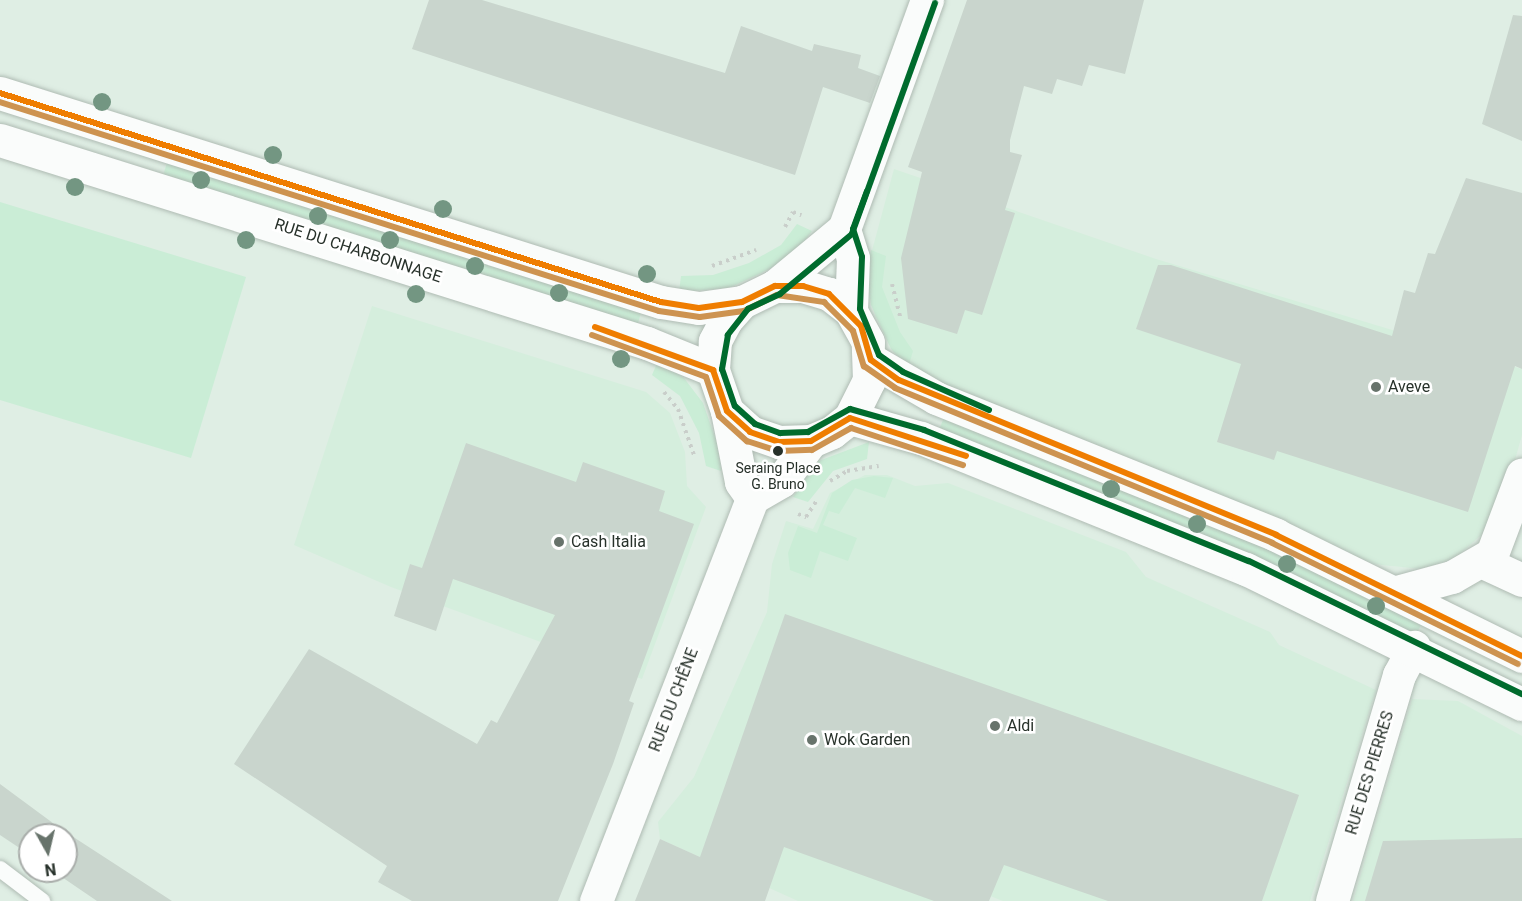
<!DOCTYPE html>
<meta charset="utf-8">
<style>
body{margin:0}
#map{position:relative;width:1522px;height:901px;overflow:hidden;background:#dfeee4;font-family:Roboto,sans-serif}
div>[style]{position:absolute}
.built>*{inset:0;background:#d5eedd}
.green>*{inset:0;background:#caedd6}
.building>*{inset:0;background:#c9d5cd}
.path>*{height:4px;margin-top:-2px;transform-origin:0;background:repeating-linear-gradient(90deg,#c9ceca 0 3px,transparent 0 7.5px)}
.roads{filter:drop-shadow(0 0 2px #afbbb3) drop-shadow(0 0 2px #afbbb3)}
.service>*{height:16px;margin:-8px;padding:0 8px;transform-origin:8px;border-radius:8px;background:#fafcfb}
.minor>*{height:33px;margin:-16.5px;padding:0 16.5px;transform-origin:16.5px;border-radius:16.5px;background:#fafcfb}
.secondary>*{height:33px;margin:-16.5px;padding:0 16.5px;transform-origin:16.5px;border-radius:16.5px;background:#fafcfb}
.bus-1>*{height:6px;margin:-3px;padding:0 3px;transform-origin:3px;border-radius:3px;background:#ef7d00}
.bus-2>*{height:6px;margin:-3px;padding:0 3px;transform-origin:3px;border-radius:3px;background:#cd9350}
.bus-3>*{height:6px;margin:-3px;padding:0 3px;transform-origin:3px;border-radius:3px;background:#006b2d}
.trees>*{width:18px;height:18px;margin:-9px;border-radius:50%;background:#739682}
.dots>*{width:16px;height:16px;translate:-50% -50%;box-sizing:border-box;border:3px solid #fff;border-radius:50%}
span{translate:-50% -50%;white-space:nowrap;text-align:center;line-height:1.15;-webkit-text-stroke:5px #fff;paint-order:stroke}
.bus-label{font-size:14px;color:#27312a}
.street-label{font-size:16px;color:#27312a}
.poi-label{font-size:16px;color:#27312a}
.left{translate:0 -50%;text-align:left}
.north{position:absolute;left:18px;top:823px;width:60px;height:60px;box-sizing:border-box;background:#fff;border:2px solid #a9adaa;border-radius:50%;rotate:172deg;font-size:16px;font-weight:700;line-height:24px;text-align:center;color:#27312a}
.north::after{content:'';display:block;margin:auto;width:21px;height:27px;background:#67736b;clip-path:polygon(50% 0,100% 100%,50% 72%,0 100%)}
</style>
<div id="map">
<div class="built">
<i style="clip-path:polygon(894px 169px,1156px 259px,1522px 369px,1522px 435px,1507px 488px,1488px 529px,1454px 559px,1421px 569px,1373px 564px,954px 391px,898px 359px,875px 316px,866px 273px)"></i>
<i style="clip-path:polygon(372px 306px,646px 392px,670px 413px,685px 452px,687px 486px,706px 507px,642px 679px,391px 587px,294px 545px)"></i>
<i style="clip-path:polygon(865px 475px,887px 475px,915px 486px,948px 483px,1126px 552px,1146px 577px,1270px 632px,1279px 645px,1376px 690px,1310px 901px,1003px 901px,975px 890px,970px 901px,798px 901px,660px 839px,658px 822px,694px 777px,767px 612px,772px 564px,786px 521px,813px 529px,830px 493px)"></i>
<i style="clip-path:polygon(1412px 699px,1458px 701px,1522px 736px,1522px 901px,1353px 901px)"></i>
</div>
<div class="green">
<i style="clip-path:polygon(168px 159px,642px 309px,637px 327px,163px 176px)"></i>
<i style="clip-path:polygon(0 202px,246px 277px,191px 458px,0 400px)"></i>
<i style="clip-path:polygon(797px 224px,812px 231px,791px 259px,729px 288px,679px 292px,681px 276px,713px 275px,749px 263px,781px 245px)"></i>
<i style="clip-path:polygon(871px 250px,886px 256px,882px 287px,900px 332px,913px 351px,908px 368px,891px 349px,871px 305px,866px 273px)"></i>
<i style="clip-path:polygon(658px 361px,684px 378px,703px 403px,718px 446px,721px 471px,706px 466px,699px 433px,680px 396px,652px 375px)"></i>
<i style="clip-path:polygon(945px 415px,1101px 476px,1424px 619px,1416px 635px,938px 432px)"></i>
<i style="clip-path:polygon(869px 442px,867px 459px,833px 471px,808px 502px,793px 497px,816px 462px)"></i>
<i style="clip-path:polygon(874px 476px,893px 478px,885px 498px,855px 488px,839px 514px,829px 511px,823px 525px,857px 538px,848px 561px,820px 551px,811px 578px,790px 570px,788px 553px,798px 526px,817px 533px,832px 493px,852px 480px)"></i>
</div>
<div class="building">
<i style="clip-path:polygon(429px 0,482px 0,725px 73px,741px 26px,812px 51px,814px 44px,861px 55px,858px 68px,880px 76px,870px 103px,823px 87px,795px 175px,412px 49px)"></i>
<i style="clip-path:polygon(967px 0,1144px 0,1125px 74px,1089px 65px,1082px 86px,1057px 79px,1052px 94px,1024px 86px,1010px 140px,1010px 152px,1022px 155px,1005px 210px,1015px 213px,982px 315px,965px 310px,957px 334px,908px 319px,901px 258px,922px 172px,908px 167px)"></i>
<i style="clip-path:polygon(1513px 15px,1522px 16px,1522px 141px,1482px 124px)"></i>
<i style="clip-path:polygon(1466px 178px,1522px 193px,1522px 369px,1515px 366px,1468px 512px,1277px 451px,1274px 460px,1217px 442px,1241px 364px,1136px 329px,1158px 265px,1171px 265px,1392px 336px,1404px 290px,1415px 293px,1428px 253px,1435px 254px)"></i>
<i style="clip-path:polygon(466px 443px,576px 482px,583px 462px,665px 491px,659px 511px,694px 524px,629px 701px,634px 703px,613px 764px,558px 901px,412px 901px,378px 882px,387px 866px,234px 764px,309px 649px,477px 744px,491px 720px,497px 723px,555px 615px,453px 579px,436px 631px,394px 616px,410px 564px,422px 568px)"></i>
<i style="clip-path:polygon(785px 614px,1299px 795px,1262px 901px,1108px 901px,1004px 865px,989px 901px,934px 901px,784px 847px,765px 901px,635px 901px,660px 839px,700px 857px)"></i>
<i style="clip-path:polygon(0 784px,61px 829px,172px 901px,97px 901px,53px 871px,66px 871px,66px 835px,30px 835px,30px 855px,0 835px)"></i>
<i style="clip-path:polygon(1522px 838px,1522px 901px,1365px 901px,1383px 841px)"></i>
</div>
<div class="path">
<i style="left:785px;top:227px;width:17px;rotate:-62deg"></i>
<i style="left:793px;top:212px;width:9px;rotate:21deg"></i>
<i style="left:712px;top:266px;width:47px;rotate:-20deg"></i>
<i style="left:892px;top:284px;width:37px;rotate:76deg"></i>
<i style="left:664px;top:392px;width:22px;rotate:51deg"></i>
<i style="left:678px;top:409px;width:52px;rotate:70.9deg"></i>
<i style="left:830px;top:481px;width:20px;rotate:-30deg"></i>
<i style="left:847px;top:471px;width:32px;rotate:-9deg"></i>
<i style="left:798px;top:514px;width:9px;rotate:21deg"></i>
<i style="left:806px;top:517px;width:20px;rotate:-57deg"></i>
</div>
<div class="roads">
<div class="service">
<i style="left:0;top:869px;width:53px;rotate:37.3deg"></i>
</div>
<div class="minor">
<i style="left:1483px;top:562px;width:43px;rotate:24.8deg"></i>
<i style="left:1397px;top:592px;width:57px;rotate:-15.3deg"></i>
<i style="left:1452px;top:577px;width:46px;rotate:-29.9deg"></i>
<i style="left:1492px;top:554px;width:85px;rotate:-69.4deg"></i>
<i style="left:1332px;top:901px;width:236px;rotate:-73.5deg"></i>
<i style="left:1399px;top:675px;width:32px;rotate:-62deg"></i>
</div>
<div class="secondary">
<i style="left:0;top:93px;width:693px;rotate:17.55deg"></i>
<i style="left:661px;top:302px;width:38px;rotate:9deg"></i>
<i style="left:699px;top:308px;width:43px;rotate:-7.9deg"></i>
<i style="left:0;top:140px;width:678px;rotate:17.42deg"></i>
<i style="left:647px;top:343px;width:71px;rotate:22.2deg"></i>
<i style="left:844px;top:229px;width:30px;rotate:73deg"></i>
<i style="left:853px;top:258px;width:53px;rotate:92.2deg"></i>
<i style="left:775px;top:286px;width:89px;rotate:-39.6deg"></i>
<i style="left:844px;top:229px;width:244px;rotate:-70.1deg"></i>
<i style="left:871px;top:360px;width:75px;rotate:30.3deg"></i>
<i style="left:936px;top:398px;width:367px;rotate:21.9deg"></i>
<i style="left:1276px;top:535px;width:274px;rotate:26.2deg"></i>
<i style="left:727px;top:411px;width:31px;rotate:42deg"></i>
<i style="left:750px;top:432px;width:31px;rotate:19deg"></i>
<i style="left:779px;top:442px;width:32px;rotate:-2deg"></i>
<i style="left:811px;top:441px;width:23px;rotate:-23deg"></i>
<i style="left:832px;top:432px;width:23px;rotate:-38deg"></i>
<i style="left:850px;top:418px;width:42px;rotate:-63.4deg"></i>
<i style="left:869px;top:380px;width:38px;rotate:-92deg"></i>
<i style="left:868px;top:342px;width:35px;rotate:-119deg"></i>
<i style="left:851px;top:311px;width:28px;rotate:-142deg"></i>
<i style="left:829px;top:294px;width:27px;rotate:-163deg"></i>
<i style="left:803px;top:286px;width:28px;rotate:180deg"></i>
<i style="left:775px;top:286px;width:37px;rotate:154deg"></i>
<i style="left:742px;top:302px;width:24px;rotate:132deg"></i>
<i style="left:726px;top:320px;width:24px;rotate:118deg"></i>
<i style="left:715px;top:341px;width:29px;rotate:94deg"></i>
<i style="left:713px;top:370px;width:43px;rotate:71.1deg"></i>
<i style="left:727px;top:411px;width:72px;rotate:78.8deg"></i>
<i style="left:741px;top:482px;width:19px;rotate:55deg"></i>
<i style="left:850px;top:418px;width:74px;rotate:15.7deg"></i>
<i style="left:921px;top:438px;width:350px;rotate:22deg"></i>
<i style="left:1246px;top:569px;width:307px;rotate:26.1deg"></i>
<i style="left:596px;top:901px;width:432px;rotate:-68.8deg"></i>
<i style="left:752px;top:498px;width:34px;rotate:-30deg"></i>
<i style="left:781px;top:481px;width:50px;rotate:-53.1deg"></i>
</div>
</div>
<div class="bus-1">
<i style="left:0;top:93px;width:693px;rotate:17.55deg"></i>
<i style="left:661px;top:302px;width:38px;rotate:9deg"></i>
<i style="left:699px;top:308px;width:43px;rotate:-7.9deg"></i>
<i style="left:742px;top:302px;width:37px;rotate:-26deg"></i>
<i style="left:775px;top:286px;width:28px"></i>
<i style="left:803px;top:286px;width:27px;rotate:17deg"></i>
<i style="left:829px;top:294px;width:45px;rotate:45deg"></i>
<i style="left:861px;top:326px;width:35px;rotate:74deg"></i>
<i style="left:871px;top:360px;width:34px;rotate:36deg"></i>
<i style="left:899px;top:380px;width:408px;rotate:22.3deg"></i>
<i style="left:1276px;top:535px;width:274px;rotate:26.2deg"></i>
<i style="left:595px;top:327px;width:126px;rotate:20deg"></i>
<i style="left:713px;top:370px;width:43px;rotate:71.1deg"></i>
<i style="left:727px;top:411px;width:31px;rotate:42deg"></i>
<i style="left:750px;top:432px;width:31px;rotate:19deg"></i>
<i style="left:779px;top:442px;width:32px;rotate:-2deg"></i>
<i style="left:811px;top:441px;width:45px;rotate:-30.5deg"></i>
<i style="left:850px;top:418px;width:122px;rotate:18.1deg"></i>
</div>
<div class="bus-2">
<i style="left:0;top:102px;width:691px;rotate:17.6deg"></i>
<i style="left:659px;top:311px;width:41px;rotate:8.3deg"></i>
<i style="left:700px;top:317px;width:44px;rotate:-7.8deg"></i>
<i style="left:744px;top:311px;width:37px;rotate:-26deg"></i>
<i style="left:777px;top:295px;width:48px;rotate:8.5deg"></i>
<i style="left:824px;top:302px;width:41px;rotate:45deg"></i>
<i style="left:853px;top:331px;width:37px;rotate:73deg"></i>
<i style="left:864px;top:366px;width:38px;rotate:35deg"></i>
<i style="left:895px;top:388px;width:408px;rotate:22.3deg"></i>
<i style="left:1272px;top:543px;width:274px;rotate:26.2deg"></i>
<i style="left:592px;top:335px;width:121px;rotate:20.2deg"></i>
<i style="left:706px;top:377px;width:41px;rotate:71.6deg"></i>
<i style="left:719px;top:416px;width:38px;rotate:42deg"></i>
<i style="left:747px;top:441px;width:33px;rotate:18deg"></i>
<i style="left:778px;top:451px;width:34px;rotate:-2deg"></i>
<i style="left:812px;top:450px;width:45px;rotate:-29.4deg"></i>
<i style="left:851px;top:428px;width:118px;rotate:18.3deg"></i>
</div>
<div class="bus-3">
<i style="left:935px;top:3px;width:245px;rotate:109.8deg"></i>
<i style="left:852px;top:234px;width:94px;rotate:140.2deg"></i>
<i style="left:780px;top:294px;width:35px;rotate:155deg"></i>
<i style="left:748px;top:309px;width:33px;rotate:128deg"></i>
<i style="left:728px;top:335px;width:35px;rotate:100deg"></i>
<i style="left:722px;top:369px;width:39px;rotate:71deg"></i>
<i style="left:735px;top:406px;width:27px;rotate:42deg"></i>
<i style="left:755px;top:424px;width:27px;rotate:20deg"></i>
<i style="left:780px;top:433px;width:28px;rotate:-2deg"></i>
<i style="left:808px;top:432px;width:48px;rotate:-28.7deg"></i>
<i style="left:850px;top:409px;width:77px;rotate:15.8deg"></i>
<i style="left:924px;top:430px;width:350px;rotate:22deg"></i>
<i style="left:1249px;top:561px;width:304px;rotate:26deg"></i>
<i style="left:867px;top:191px;width:40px;rotate:110.2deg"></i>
<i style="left:853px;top:229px;width:29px;rotate:72deg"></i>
<i style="left:862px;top:257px;width:52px;rotate:92.2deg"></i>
<i style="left:860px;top:309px;width:50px;rotate:67.6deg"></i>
<i style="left:879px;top:355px;width:29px;rotate:35deg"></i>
<i style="left:903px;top:372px;width:94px;rotate:23.8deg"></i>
</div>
<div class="trees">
<i style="left:102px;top:102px"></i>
<i style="left:273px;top:155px"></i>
<i style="left:201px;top:180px"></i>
<i style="left:75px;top:187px"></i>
<i style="left:443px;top:209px"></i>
<i style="left:318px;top:216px"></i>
<i style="left:246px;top:240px"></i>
<i style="left:390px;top:240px"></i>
<i style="left:475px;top:266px"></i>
<i style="left:647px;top:274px"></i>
<i style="left:559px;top:293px"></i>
<i style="left:416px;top:294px"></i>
<i style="left:621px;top:359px"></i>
<i style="left:1111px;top:489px"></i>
<i style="left:1197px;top:524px"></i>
<i style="left:1287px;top:564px"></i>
<i style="left:1376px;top:606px"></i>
</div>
<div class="dots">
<i style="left:1376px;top:387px;background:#67736b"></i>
<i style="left:778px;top:451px;background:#27312a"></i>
<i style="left:559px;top:542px;background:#67736b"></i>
<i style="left:995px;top:726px;background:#67736b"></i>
<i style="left:812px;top:740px;background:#67736b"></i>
</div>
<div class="bus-label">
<span style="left:778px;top:476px">Seraing Place<br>G. Bruno</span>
</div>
<div class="street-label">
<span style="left:358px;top:251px;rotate:18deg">RUE DU CHARBONNAGE</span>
<span style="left:674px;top:700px;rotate:-69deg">RUE DU CHÊNE</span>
<span style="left:1370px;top:773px;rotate:-73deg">RUE DES PIERRES</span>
</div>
<div class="poi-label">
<span class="left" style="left:1388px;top:387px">Aveve</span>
<span class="left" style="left:571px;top:542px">Cash Italia</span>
<span class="left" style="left:1007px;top:726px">Aldi</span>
<span class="left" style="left:824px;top:740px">Wok Garden</span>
</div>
<div class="north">N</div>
</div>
